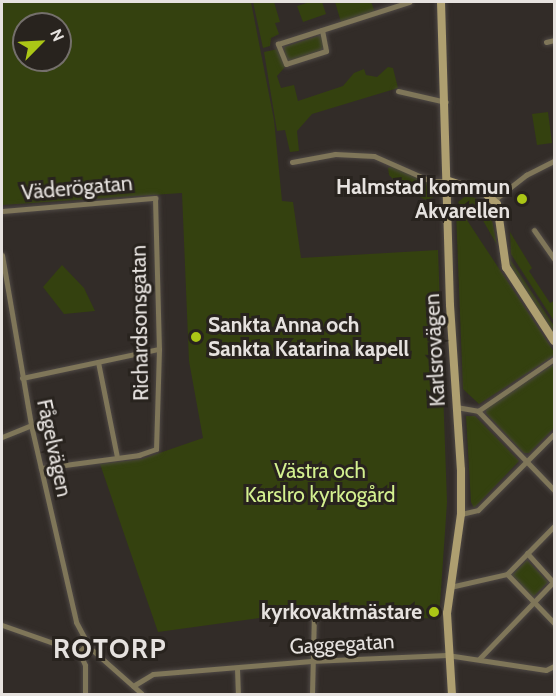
<!DOCTYPE html>
<meta charset="utf-8">
<style>
body{margin:0}
#map{position:relative;width:556px;height:696px;overflow:hidden;background:#322c28;font-family:Cabin,sans-serif}
div>[style]{position:absolute}
.green>*{inset:0;background:#34410f}
.roads{filter:drop-shadow(0 0 2px #4f4945) drop-shadow(0 0 2px #4f4945)}
.street>*{height:5px;margin:-2.5px;padding:0 2.5px;transform-origin:2.5px;border-radius:2.5px;background:#7f7659}
.secondary>*{height:8px;margin:-4px;padding:0 4px;transform-origin:4px;border-radius:4px;background:#ae9f70}
.dots>*{width:16px;height:16px;translate:-50% -50%;box-sizing:border-box;border:3px solid #28231e;border-radius:50%}
span{translate:-50% -50%;white-space:nowrap;text-align:center;line-height:1.15;-webkit-text-stroke:6px #28231e;paint-order:stroke}
.poi-label{font-size:21px;color:#e6e2df;font-weight:700}
.right{translate:-100% -50%;text-align:right}
.left{translate:0 -50%;text-align:left}
.street-label{font-size:21px;color:#e6e2df}
.park-label{font-size:21px;color:#d3f08f}
.district-label{font-size:27px;color:#e6e2df;font-weight:700;letter-spacing:1.5px}
.frame{position:absolute;inset:0;border:3px solid #e6e2df;pointer-events:none}
.north{position:absolute;left:12px;top:12px;width:60px;height:60px;box-sizing:border-box;background:#28231e;border:2px solid #746f6b;border-radius:50%;rotate:66deg;font-size:16px;font-weight:700;line-height:24px;text-align:center;color:#e6e2df}
.north::after{content:'';display:block;margin:auto;width:21px;height:27px;background:#abc616;clip-path:polygon(50% 0,100% 100%,50% 72%,0 100%)}
</style>
<div id="map">
<div class="green">
<i style="clip-path:polygon(evenodd,2px 2px,251px 2px,274px 120px,282px 201px,293px 202px,301px 258px,438px 250px,447px 502px,439px 619px,311px 611px,158px 632px,100px 464px,142px 459px,203px 438px,189px 361px,182px 193px,2px 205px,2px 2px,24px 24px,60px 24px,60px 60px,24px 60px,24px 24px)"></i>
<i style="clip-path:polygon(253px 2px,274px 2px,280px 22px,275px 23px,279px 34px,271px 38px,270px 46px,263px 48px)"></i>
<i style="clip-path:polygon(310px 2px,322px 2px,326px 14px,303px 22px,297px 6px)"></i>
<i style="clip-path:polygon(335px 2px,371px 2px,375px 12px,341px 22px)"></i>
<i style="clip-path:polygon(321px 35px,326px 48px,288px 62px,286px 58px,284px 47px)"></i>
<i style="clip-path:polygon(278px 49px,285px 67px,277px 76px,281px 88px,294px 85px,298px 101px,343px 86px,354px 73px,364px 69px,366px 75px,377px 77px,388px 67px,393px 68px,398px 88px,312px 114px,297px 131px,299px 151px,290px 152px,285px 130px,277px 131px,264px 52px)"></i>
<i style="clip-path:polygon(548px 112px,552px 143px,537px 145px,532px 114px)"></i>
<i style="clip-path:polygon(392px 166px,436px 185px,439px 195px,426px 200px,413px 194px,415px 189px,404px 180px,398px 184px,389px 175px,388px 168px)"></i>
<i style="clip-path:polygon(467px 195px,480px 200px,490px 210px,497px 245px,473px 203px,461px 208px,458px 202px)"></i>
<i style="clip-path:polygon(461px 211px,554px 352px,553px 356px,479px 404px,463px 389px,456px 212px)"></i>
<i style="clip-path:polygon(510px 232px,532px 268px,529px 271px,550px 303px,554px 301px,554px 321px,511px 254px)"></i>
<i style="clip-path:polygon(508px 256px,554px 326px,554px 334px,512px 271px)"></i>
<i style="clip-path:polygon(62px 265px,84px 288px,95px 311px,64px 314px,43px 287px)"></i>
<i style="clip-path:polygon(554px 364px,554px 428px,529px 453px,524px 453px,486px 413px,486px 408px)"></i>
<i style="clip-path:polygon(466px 416px,475px 416px,519px 461px,474px 508px,471px 502px)"></i>
<i style="clip-path:polygon(527px 560px,548px 582px,533px 597px,512px 575px)"></i>
</div>
<div class="roads">
<div class="street">
<i style="left:322px;top:30px;width:21px;rotate:79deg"></i>
<i style="left:326px;top:51px;width:42px;rotate:162deg"></i>
<i style="left:286px;top:64px;width:22px;rotate:-112deg"></i>
<i style="left:278px;top:44px;width:138px;rotate:-17.8deg"></i>
<i style="left:546px;top:42px;width:8px;rotate:-14deg"></i>
<i style="left:398px;top:91px;width:49px;rotate:12.9deg"></i>
<i style="left:292px;top:162px;width:44px;rotate:-10.5deg"></i>
<i style="left:335px;top:154px;width:39px;rotate:3deg"></i>
<i style="left:374px;top:156px;width:62px;rotate:23.7deg"></i>
<i style="left:431px;top:181px;width:18px"></i>
<i style="left:494px;top:200px;width:41px;rotate:-38deg"></i>
<i style="left:526px;top:175px;width:31px;rotate:-27deg"></i>
<i style="left:2px;top:211px;width:154px;rotate:-4.9deg"></i>
<i style="left:155px;top:198px;width:151px;rotate:88.5deg"></i>
<i style="left:159px;top:349px;width:100px;rotate:91.7deg"></i>
<i style="left:156px;top:449px;width:18px;rotate:161deg"></i>
<i style="left:139px;top:455px;width:99px;rotate:172.4deg"></i>
<i style="left:534px;top:230px;width:35px;rotate:55deg"></i>
<i style="left:2px;top:255px;width:172px;rotate:80.3deg"></i>
<i style="left:31px;top:425px;width:202px;rotate:77.1deg"></i>
<i style="left:76px;top:622px;width:30px;rotate:62deg"></i>
<i style="left:90px;top:648px;width:69px;rotate:41.5deg"></i>
<i style="left:98px;top:362px;width:97px;rotate:78.7deg"></i>
<i style="left:22px;top:378px;width:140px;rotate:-12deg"></i>
<i style="left:456px;top:407px;width:22px;rotate:10deg"></i>
<i style="left:478px;top:411px;width:110px;rotate:46.1deg"></i>
<i style="left:478px;top:411px;width:92px;rotate:-34.4deg"></i>
<i style="left:2px;top:437px;width:31px;rotate:-22deg"></i>
<i style="left:461px;top:514px;width:17px;rotate:-13deg"></i>
<i style="left:478px;top:510px;width:107px;rotate:-45deg"></i>
<i style="left:507px;top:574px;width:68px;rotate:46.2deg"></i>
<i style="left:450px;top:587px;width:58px;rotate:-12.8deg"></i>
<i style="left:507px;top:574px;width:67px;rotate:-45.6deg"></i>
<i style="left:2px;top:625px;width:82px;rotate:19.3deg"></i>
<i style="left:479px;top:659px;width:107px;rotate:-46.1deg"></i>
<i style="left:553px;top:582px;width:39px;rotate:-132deg"></i>
<i style="left:237px;top:668px;width:26px;rotate:88deg"></i>
<i style="left:133px;top:686px;width:23px;rotate:-31deg"></i>
<i style="left:153px;top:674px;width:159px;rotate:-4.7deg"></i>
<i style="left:311px;top:661px;width:136px;rotate:-2.5deg"></i>
<i style="left:447px;top:655px;width:100px;rotate:8.6deg"></i>
<i style="left:546px;top:670px;width:9px;rotate:-27deg"></i>
<i style="left:85px;top:694px;width:29px;rotate:-90deg"></i>
<i style="left:85px;top:665px;width:14px;rotate:-115deg"></i>
<i style="left:79px;top:652px;width:11px;rotate:-45deg"></i>
<i style="left:312px;top:694px;width:83px;rotate:-88.6deg"></i>
</div>
<div class="secondary">
<i style="left:441px;top:2px;width:303px;rotate:88.3deg"></i>
<i style="left:450px;top:305px;width:165px;rotate:86.2deg"></i>
<i style="left:461px;top:470px;width:44px;rotate:90deg"></i>
<i style="left:461px;top:514px;width:100px;rotate:98deg"></i>
<i style="left:447px;top:613px;width:81px;rotate:86.5deg"></i>
<i style="left:449px;top:181px;width:38px;rotate:18deg"></i>
<i style="left:485px;top:193px;width:16px;rotate:43deg"></i>
<i style="left:497px;top:204px;width:64px;rotate:81.9deg"></i>
<i style="left:506px;top:267px;width:88px;rotate:57deg"></i>
</div>
</div>
<div class="dots">
<i style="left:522px;top:199px;background:#abc616"></i>
<i style="left:196px;top:337px;background:#abc616"></i>
<i style="left:434px;top:612px;background:#abc616"></i>
</div>
<div class="poi-label">
<span class="right" style="left:510px;top:199px">Halmstad kommun<br>Akvarellen</span>
<span class="left" style="left:208px;top:337px">Sankta Anna och<br>Sankta Katarina kapell</span>
<span class="right" style="left:422px;top:612px">kyrkovaktmästare</span>
</div>
<div class="street-label">
<span style="left:77px;top:188px;rotate:-5deg">Väderögatan</span>
<span style="left:140px;top:323px;rotate:-91deg">Richardsonsgatan</span>
<span style="left:435px;top:350px;rotate:-93deg">Karlsrovägen</span>
<span style="left:54px;top:448px;rotate:78deg">Fågelvägen</span>
<span style="left:342px;top:644px;rotate:-3deg">Gaggegatan</span>
</div>
<div class="park-label">
<span style="left:320px;top:483px">Västra och<br>Karslro kyrkogård</span>
</div>
<div class="district-label">
<span style="left:110px;top:649px">ROTORP</span>
</div>
<div class="frame"></div>
<div class="north">N</div>
</div>
